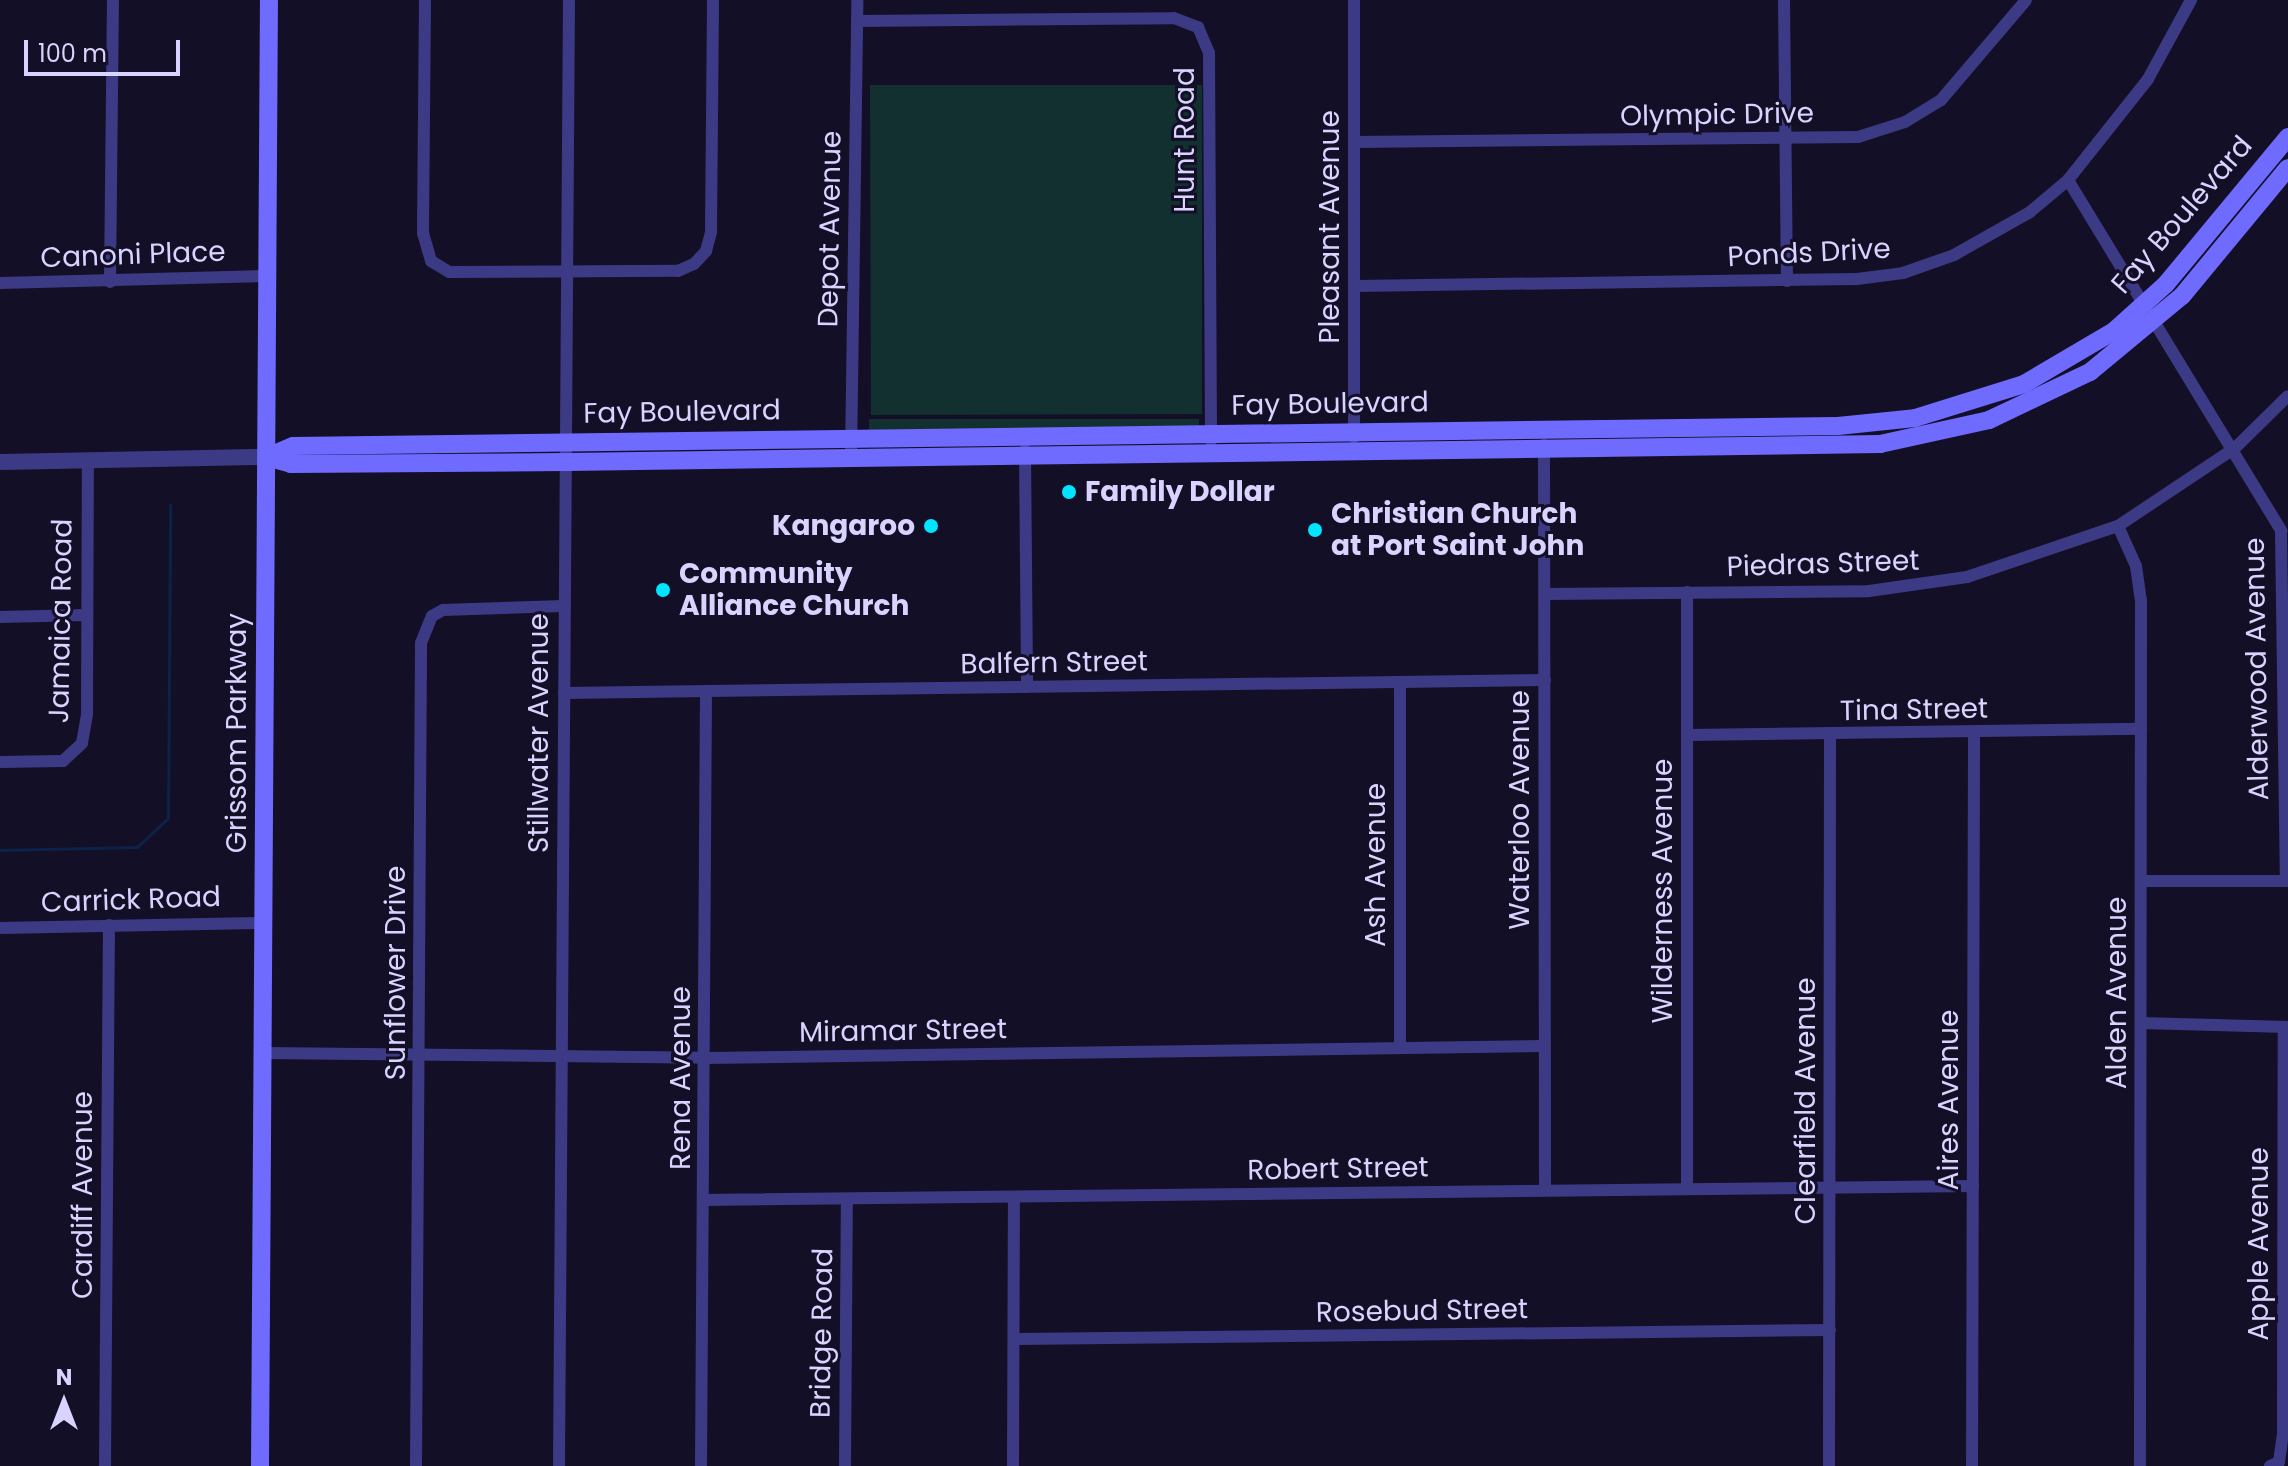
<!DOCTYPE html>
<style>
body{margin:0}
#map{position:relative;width:2288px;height:1466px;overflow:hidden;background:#130f26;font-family:Poppins,sans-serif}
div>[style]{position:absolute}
.green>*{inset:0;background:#12302f}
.stream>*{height:3px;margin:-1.5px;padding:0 1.5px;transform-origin:1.5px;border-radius:1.5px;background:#0c2248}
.minor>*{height:12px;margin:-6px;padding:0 6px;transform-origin:6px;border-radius:6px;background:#3d3a85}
.tertiary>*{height:16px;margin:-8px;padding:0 8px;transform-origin:8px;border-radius:8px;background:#3d3a85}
.secondary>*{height:18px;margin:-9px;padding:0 9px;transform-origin:9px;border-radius:9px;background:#6f6bff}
.dots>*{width:22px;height:22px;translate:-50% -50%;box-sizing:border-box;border:4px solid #130f26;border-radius:50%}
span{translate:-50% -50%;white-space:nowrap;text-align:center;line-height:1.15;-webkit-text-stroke:6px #130f26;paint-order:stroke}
.street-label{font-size:28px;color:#d9d4ff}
.poi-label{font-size:28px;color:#d9d4ff;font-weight:700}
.left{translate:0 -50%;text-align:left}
.right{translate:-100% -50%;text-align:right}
.north{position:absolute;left:24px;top:1362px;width:80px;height:80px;-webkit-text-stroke:6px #130f26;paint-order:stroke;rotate:0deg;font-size:22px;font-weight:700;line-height:32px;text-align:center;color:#d9d4ff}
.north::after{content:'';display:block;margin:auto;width:28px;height:36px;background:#d9d4ff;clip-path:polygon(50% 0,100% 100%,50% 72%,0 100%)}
.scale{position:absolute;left:24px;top:40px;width:156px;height:36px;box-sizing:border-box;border:4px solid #d9d4ff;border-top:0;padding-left:10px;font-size:24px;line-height:28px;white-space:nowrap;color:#d9d4ff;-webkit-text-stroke:6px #130f26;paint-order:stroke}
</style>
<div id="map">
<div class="green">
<i style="clip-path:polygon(870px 85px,1202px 85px,1202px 414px,871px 415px)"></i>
<i style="clip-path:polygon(869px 419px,1199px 419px,1199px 427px,869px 430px)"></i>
</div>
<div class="stream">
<i style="left:0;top:850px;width:137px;rotate:-1.3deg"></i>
<i style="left:137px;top:847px;width:42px;rotate:-43.1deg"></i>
<i style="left:168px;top:818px;width:313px;rotate:-89.6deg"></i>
</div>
<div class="minor">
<i style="left:425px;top:0;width:233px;rotate:90.5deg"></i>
<i style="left:423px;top:233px;width:29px;rotate:74deg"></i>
<i style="left:431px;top:261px;width:21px;rotate:31deg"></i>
<i style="left:449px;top:272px;width:229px;rotate:-0.3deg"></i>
<i style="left:678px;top:271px;width:17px;rotate:-24deg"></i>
<i style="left:694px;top:264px;width:18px;rotate:-47deg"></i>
<i style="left:706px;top:251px;width:20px;rotate:-75deg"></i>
<i style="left:711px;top:232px;width:232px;rotate:-89.5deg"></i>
<i style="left:1784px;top:0;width:281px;rotate:89.4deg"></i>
<i style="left:857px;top:21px;width:317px;rotate:-0.5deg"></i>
<i style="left:1174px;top:18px;width:26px;rotate:21deg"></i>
<i style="left:1198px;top:27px;width:28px;rotate:67deg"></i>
<i style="left:1209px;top:53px;width:388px;rotate:89.7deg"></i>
<i style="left:1354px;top:142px;width:504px;rotate:-0.57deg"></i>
<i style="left:1858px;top:137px;width:49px;rotate:-17.7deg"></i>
<i style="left:1905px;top:122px;width:42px;rotate:-31.4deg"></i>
<i style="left:1941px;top:100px;width:131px;rotate:-49.6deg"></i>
<i style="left:2068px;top:180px;width:411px;rotate:58.7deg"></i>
<i style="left:2281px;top:531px;width:350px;rotate:89.2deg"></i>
<i style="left:110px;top:282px;width:282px;rotate:-89.4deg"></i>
<i style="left:0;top:283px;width:268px;rotate:-1.5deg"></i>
<i style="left:1355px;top:286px;width:502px;rotate:-0.8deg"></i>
<i style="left:1857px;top:279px;width:46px;rotate:-7.4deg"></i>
<i style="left:1903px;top:273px;width:54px;rotate:-19.4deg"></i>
<i style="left:1954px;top:255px;width:87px;rotate:-29.5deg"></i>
<i style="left:2030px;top:212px;width:50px;rotate:-40.1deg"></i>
<i style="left:2068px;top:180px;width:129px;rotate:-51.6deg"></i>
<i style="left:2148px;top:79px;width:90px;rotate:-61.4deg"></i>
<i style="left:1354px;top:437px;width:437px;rotate:-90deg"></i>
<i style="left:1544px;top:445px;width:745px;rotate:89.92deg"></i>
<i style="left:1025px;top:450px;width:237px;rotate:89.5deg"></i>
<i style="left:851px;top:458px;width:458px;rotate:-89.2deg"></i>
<i style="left:2118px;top:526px;width:44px;rotate:65.8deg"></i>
<i style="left:2136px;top:566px;width:34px;rotate:82deg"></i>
<i style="left:2141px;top:600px;width:866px;rotate:90.07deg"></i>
<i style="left:1687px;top:592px;width:597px;rotate:90deg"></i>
<i style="left:1545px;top:594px;width:324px;rotate:-0.5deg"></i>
<i style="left:1869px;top:591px;width:99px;rotate:-8.1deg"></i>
<i style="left:1967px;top:577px;width:159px;rotate:-18.7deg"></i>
<i style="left:2118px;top:526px;width:141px;rotate:-33.7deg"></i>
<i style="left:2235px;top:448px;width:74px;rotate:-44.5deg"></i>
<i style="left:0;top:617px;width:87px;rotate:-1.3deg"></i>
<i style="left:1400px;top:682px;width:366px;rotate:90deg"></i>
<i style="left:564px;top:693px;width:981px;rotate:-0.76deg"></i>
<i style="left:1687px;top:735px;width:454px;rotate:-0.8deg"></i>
<i style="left:0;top:762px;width:63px;rotate:-0.9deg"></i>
<i style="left:63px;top:761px;width:26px;rotate:-43deg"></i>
<i style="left:82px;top:743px;width:29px;rotate:-80deg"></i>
<i style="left:87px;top:714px;width:254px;rotate:-89.8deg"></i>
<i style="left:2142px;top:881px;width:146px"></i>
<i style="left:0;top:928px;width:264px;rotate:-1.1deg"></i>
<i style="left:2141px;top:1023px;width:147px;rotate:1.6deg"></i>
<i style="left:263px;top:1053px;width:442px;rotate:0.6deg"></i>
<i style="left:705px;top:1058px;width:838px;rotate:-0.82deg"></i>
<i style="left:704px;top:1200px;width:1269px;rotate:-0.63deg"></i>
<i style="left:1014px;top:1339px;width:816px;rotate:-0.63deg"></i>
<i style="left:105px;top:1466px;width:541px;rotate:-89.58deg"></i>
<i style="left:416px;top:1466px;width:823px;rotate:-89.65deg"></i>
<i style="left:421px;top:643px;width:29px;rotate:-68deg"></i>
<i style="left:432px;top:616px;width:13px;rotate:-29deg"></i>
<i style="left:443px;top:610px;width:121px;rotate:-1.9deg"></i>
<i style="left:559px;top:1466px;width:1466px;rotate:-89.61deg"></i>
<i style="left:701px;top:1466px;width:775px;rotate:-89.63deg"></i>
<i style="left:845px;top:1466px;width:266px;rotate:-89.6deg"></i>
<i style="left:1013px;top:1466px;width:269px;rotate:-89.8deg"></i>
<i style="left:1829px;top:1466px;width:731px;rotate:-89.92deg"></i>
<i style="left:1972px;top:1466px;width:732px;rotate:-89.84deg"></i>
<i style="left:2270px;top:1466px;width:10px;rotate:-24deg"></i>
<i style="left:2279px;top:1462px;width:27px;rotate:-82deg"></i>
<i style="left:2283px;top:1435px;width:408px;rotate:-89.9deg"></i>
</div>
<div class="tertiary">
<i style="left:0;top:462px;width:267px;rotate:-1.1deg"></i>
</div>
<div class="secondary">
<i style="left:267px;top:457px;width:28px;rotate:-23deg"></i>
<i style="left:293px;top:446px;width:1545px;rotate:-0.74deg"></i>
<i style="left:1838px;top:426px;width:77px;rotate:-5.9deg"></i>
<i style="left:1915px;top:418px;width:114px;rotate:-17.3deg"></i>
<i style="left:2024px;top:384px;width:104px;rotate:-30.5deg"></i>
<i style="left:2114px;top:331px;width:70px;rotate:-42.1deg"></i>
<i style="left:2166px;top:284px;width:191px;rotate:-50.3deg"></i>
<i style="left:267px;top:457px;width:25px;rotate:16deg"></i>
<i style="left:291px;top:464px;width:275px;rotate:-0.4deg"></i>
<i style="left:566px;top:462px;width:1314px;rotate:-0.78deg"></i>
<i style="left:1880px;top:444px;width:112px;rotate:-12.4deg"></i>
<i style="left:1989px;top:420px;width:112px;rotate:-25.4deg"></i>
<i style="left:2090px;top:372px;width:119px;rotate:-39.6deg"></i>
<i style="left:2182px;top:296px;width:166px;rotate:-50.4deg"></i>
<i style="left:260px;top:1466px;width:1466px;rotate:-89.65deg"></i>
</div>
<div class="dots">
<i style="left:1069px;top:492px;background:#00e5ff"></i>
<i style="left:931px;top:526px;background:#00e5ff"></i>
<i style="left:1315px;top:530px;background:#00e5ff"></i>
<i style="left:663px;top:590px;background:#00e5ff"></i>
</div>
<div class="street-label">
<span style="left:1717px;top:115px;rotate:-1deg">Olympic Drive</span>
<span style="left:1185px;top:140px;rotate:-90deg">Hunt Road</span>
<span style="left:2182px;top:215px;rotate:-49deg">Fay Boulevard</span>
<span style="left:1330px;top:227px;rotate:-90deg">Pleasant Avenue</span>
<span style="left:830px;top:229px;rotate:-89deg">Depot Avenue</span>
<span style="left:1809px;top:253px;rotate:-3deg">Ponds Drive</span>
<span style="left:133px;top:255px;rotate:-2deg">Canoni Place</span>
<span style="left:1330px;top:404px;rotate:-1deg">Fay Boulevard</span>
<span style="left:682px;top:412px;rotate:-1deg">Fay Boulevard</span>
<span style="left:1823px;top:564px;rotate:-2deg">Piedras Street</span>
<span style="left:61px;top:621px;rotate:-89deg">Jamaica Road</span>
<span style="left:1054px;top:663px;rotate:-1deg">Balfern Street</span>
<span style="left:2257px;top:669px;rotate:-91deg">Alderwood Avenue</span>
<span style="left:1914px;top:710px;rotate:-1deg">Tina Street</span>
<span style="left:237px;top:733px;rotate:-90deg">Grissom Parkway</span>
<span style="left:539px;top:733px;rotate:-90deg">Stillwater Avenue</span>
<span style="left:1520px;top:810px;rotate:-90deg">Waterloo Avenue</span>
<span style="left:1376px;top:865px;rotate:-90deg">Ash Avenue</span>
<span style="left:1663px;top:891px;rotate:-90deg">Wilderness Avenue</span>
<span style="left:131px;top:900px;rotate:-2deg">Carrick Road</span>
<span style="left:396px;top:973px;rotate:-90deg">Sunflower Drive</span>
<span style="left:2117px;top:993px;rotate:-90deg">Alden Avenue</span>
<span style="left:903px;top:1031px;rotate:-1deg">Miramar Street</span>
<span style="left:681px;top:1078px;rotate:-90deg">Rena Avenue</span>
<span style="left:1949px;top:1100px;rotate:-90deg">Aires Avenue</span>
<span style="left:1806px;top:1101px;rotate:-90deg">Clearfield Avenue</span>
<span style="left:1338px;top:1169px;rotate:-1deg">Robert Street</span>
<span style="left:83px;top:1195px;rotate:-90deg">Cardiff Avenue</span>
<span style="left:2259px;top:1244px;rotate:-90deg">Apple Avenue</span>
<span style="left:1422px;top:1311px;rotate:-1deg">Rosebud Street</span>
<span style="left:822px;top:1333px;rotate:-89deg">Bridge Road</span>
</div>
<div class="poi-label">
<span class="left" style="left:1085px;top:492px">Family Dollar</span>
<span class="left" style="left:1331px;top:530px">Christian Church<br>at Port Saint John</span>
<span class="right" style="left:915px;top:526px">Kangaroo</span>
<span class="left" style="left:679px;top:590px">Community<br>Alliance Church</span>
</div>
<div class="north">N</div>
<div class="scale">100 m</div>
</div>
